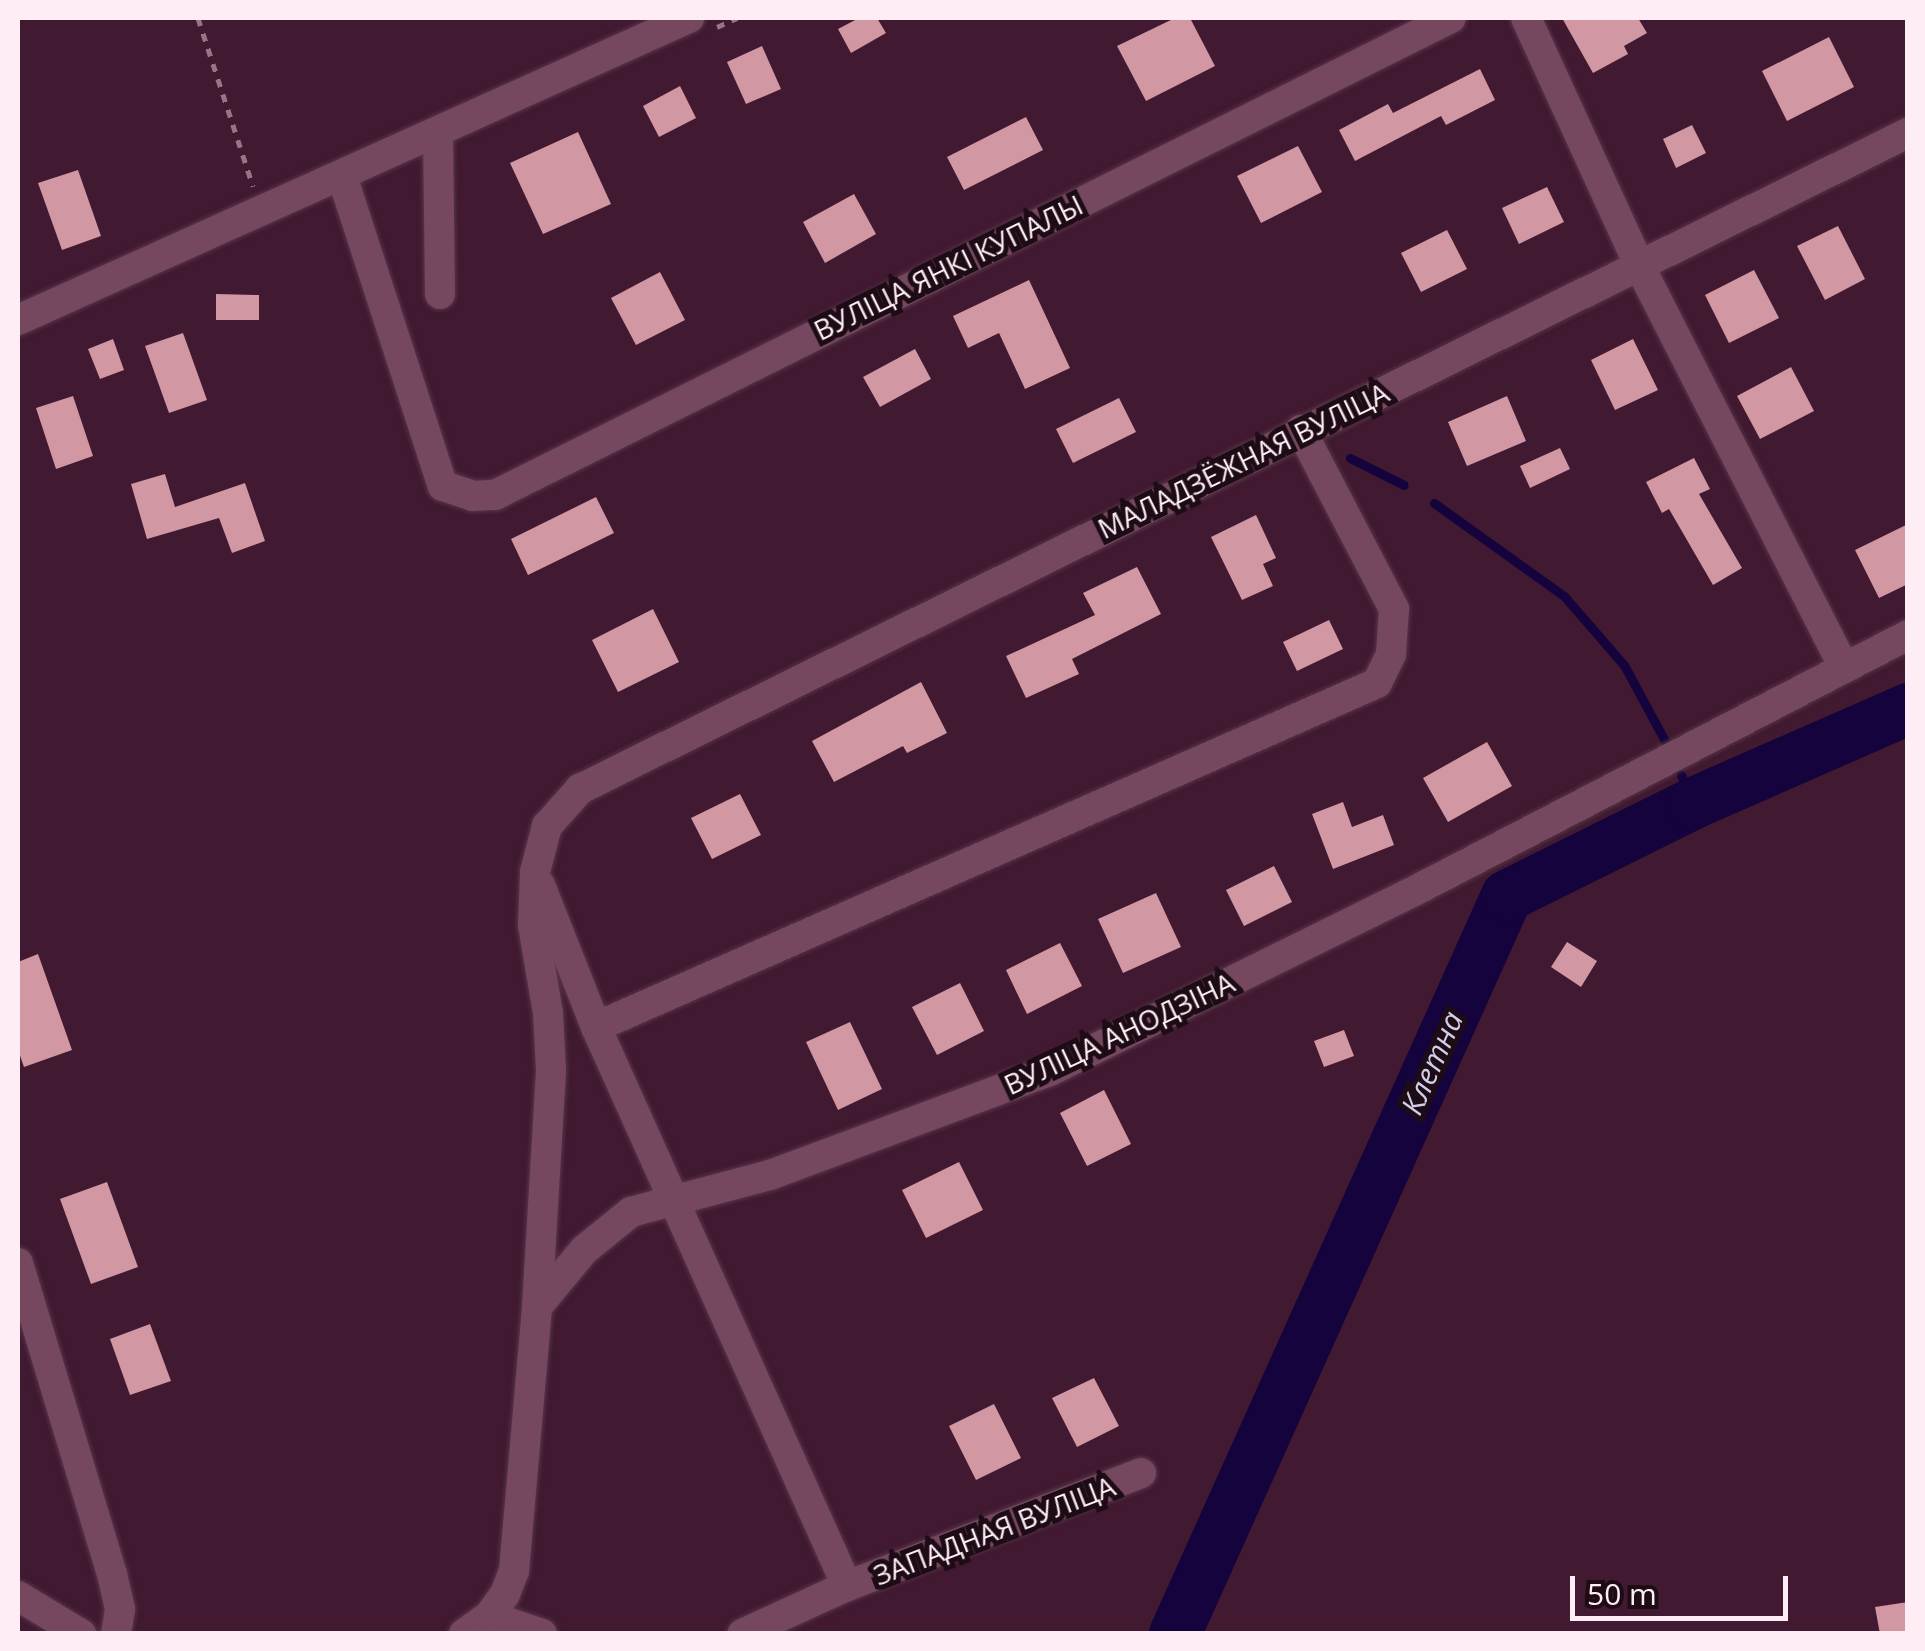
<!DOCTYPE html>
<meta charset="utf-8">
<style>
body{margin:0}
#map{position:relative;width:1925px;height:1651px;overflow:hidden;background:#411931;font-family:"Open Sans",sans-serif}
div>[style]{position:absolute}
.stream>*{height:9px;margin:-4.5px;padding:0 4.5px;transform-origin:4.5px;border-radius:4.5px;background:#14033c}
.river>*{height:52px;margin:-26px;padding:0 26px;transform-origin:26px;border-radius:26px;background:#14033c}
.building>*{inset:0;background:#d197a2}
.path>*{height:5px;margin-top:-2.5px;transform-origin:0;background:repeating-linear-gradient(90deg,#947687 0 8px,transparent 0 16px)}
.roads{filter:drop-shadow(0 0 2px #563649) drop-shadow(0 0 2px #563649)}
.minor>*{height:30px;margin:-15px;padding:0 15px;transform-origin:15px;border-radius:15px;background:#754860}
span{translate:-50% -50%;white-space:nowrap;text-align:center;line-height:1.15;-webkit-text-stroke:10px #1d0b15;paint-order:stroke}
.street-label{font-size:28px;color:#feedf5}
.water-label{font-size:30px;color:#cfceeb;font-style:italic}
.frame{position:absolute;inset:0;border:20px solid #feedf5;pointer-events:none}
.scale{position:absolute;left:1570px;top:1576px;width:218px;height:45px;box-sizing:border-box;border:5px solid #feedf5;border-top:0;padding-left:12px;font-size:30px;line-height:35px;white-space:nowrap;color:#feedf5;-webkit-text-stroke:8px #1d0b15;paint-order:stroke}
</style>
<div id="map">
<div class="stream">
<i style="left:1350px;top:458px;width:60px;rotate:26.6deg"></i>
<i style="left:1434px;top:503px;width:160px;rotate:35.6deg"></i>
<i style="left:1564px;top:596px;width:91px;rotate:49deg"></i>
<i style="left:1624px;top:665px;width:86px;rotate:61.7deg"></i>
<i style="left:1681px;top:775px;width:31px;rotate:65deg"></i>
</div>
<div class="river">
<i style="left:1175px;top:1634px;width:809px;rotate:-65.78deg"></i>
<i style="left:1507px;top:896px;width:209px;rotate:-26.4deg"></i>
<i style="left:1694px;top:803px;width:234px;rotate:-23.7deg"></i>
</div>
<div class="building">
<i style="clip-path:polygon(859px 18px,877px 18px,886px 33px,851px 53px,838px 29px)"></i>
<i style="clip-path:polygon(1175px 18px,1190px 18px,1215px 66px,1146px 101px,1117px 46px)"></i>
<i style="clip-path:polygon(1562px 18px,1638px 18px,1647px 33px,1624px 46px,1628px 54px,1593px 73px)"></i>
<i style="clip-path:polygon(1829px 37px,1854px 87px,1787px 121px,1762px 71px)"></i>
<i style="clip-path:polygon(762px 46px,781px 89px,746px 104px,727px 62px)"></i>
<i style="clip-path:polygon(1480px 69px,1495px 100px,1446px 125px,1441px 116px,1355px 161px,1339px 130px,1388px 104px,1393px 113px)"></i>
<i style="clip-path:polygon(680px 86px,696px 118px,659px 137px,643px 106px)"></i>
<i style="clip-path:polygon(1026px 117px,1043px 150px,964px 190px,947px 157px)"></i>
<i style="clip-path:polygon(1692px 125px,1706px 153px,1676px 168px,1663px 139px)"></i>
<i style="clip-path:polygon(578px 132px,611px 204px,543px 234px,510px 163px)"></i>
<i style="clip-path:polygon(1298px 146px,1322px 192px,1261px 223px,1237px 176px)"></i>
<i style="clip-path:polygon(78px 170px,101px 236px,62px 250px,38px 183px)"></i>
<i style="clip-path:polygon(1547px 187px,1564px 222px,1519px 244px,1502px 208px)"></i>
<i style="clip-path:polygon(854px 194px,876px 234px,825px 263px,803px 222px)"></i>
<i style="clip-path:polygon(1838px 226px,1865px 279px,1825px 300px,1797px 246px)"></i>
<i style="clip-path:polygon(1447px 230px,1467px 269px,1421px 292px,1401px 253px)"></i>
<i style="clip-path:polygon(1754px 270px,1779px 318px,1729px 343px,1705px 295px)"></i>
<i style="clip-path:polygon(660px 272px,685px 320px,636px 345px,611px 298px)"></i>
<i style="clip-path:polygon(1029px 280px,1070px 368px,1025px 389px,999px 333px,968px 348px,953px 316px)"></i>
<i style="clip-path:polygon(216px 294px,259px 295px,259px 320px,216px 320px)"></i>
<i style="clip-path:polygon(183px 333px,207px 400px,169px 413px,145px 346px)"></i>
<i style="clip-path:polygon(113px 339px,124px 370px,100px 379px,88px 349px)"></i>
<i style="clip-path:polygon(1633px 339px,1658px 390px,1615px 410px,1591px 360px)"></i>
<i style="clip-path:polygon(915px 349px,931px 379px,880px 407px,863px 377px)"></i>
<i style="clip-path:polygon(1791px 367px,1814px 411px,1760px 439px,1737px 396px)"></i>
<i style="clip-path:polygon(73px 396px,93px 456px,56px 469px,36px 408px)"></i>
<i style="clip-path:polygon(1507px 396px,1526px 441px,1467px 466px,1448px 422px)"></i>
<i style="clip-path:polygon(1119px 398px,1136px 432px,1073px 463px,1056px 429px)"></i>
<i style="clip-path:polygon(1560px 448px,1570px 469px,1530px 488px,1520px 466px)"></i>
<i style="clip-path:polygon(1694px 458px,1710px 489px,1699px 494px,1742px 568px,1713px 585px,1669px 509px,1662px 513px,1646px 482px)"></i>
<i style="clip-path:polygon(165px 474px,175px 507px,245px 483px,265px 541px,232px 553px,219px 518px,147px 539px,131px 484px)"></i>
<i style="clip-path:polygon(596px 497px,614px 533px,528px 575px,511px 539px)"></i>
<i style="clip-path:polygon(1256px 515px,1276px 558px,1263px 564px,1273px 586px,1242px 600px,1211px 537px)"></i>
<i style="clip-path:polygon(1908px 524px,1908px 584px,1879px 598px,1855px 550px)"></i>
<i style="clip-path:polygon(1137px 567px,1161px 614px,1072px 659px,1079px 674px,1026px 698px,1006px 656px,1095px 615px,1083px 593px)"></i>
<i style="clip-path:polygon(653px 609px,679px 662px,618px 692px,592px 640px)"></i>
<i style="clip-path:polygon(1329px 620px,1343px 649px,1297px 671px,1283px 642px)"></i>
<i style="clip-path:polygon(921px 682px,947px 733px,907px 753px,903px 746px,834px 782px,812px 741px)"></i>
<i style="clip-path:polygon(1487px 742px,1512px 786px,1448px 822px,1423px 778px)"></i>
<i style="clip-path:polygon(740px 794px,761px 835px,712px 859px,691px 818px)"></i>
<i style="clip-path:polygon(1343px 802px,1352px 827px,1383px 815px,1394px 845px,1333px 869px,1312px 814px)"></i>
<i style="clip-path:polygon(1274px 866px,1292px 902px,1244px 926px,1226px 890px)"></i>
<i style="clip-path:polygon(1156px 893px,1181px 947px,1123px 973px,1098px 919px)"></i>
<i style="clip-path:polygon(1567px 942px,1597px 961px,1581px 987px,1551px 967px)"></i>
<i style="clip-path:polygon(1060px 943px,1082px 986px,1027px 1014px,1006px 970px)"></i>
<i style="clip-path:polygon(38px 954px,72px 1050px,24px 1067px,18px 1050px,18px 962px)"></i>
<i style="clip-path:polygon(960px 983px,984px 1031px,937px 1055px,912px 1007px)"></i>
<i style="clip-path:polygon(850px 1022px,882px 1089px,838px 1110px,806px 1042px)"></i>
<i style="clip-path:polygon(1344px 1030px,1354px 1056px,1324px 1067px,1314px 1041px)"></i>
<i style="clip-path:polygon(1104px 1090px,1131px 1144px,1087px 1166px,1060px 1113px)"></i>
<i style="clip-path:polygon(959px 1162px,983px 1210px,926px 1238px,902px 1190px)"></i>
<i style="clip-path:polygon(107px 1182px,138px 1267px,91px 1284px,60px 1199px)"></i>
<i style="clip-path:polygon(150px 1324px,171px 1381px,130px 1395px,110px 1339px)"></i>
<i style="clip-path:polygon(1094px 1378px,1119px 1426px,1077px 1447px,1052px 1398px)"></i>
<i style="clip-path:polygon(994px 1404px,1021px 1458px,976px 1480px,949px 1426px)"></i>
<i style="clip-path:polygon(1908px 1602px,1908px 1634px,1880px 1634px,1875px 1607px)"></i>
</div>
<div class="path">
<i style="left:198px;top:18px;width:177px;rotate:71.9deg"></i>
<i style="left:717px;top:27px;width:22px;rotate:-24deg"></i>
</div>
<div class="roads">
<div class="minor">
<i style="left:1526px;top:18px;width:276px;rotate:65.4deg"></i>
<i style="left:1641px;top:269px;width:447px;rotate:63deg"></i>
<i style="left:438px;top:132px;width:162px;rotate:89.3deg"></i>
<i style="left:342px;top:176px;width:326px;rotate:72deg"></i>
<i style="left:443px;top:486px;width:32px;rotate:18deg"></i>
<i style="left:473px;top:496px;width:22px;rotate:-3deg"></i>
<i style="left:495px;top:495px;width:1068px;rotate:-26.52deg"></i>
<i style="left:18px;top:320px;width:736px;rotate:-24.23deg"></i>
<i style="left:540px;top:885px;width:153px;rotate:68.5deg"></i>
<i style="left:596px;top:1027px;width:613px;rotate:65.82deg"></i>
<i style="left:847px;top:1586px;width:115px;rotate:155.4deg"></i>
<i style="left:596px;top:1027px;width:853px;rotate:-23.77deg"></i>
<i style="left:1377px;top:683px;width:32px;rotate:-64deg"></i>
<i style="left:1391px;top:654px;width:45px;rotate:-86.2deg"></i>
<i style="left:1394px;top:609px;width:202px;rotate:-117.5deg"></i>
<i style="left:18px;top:1263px;width:325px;rotate:73.2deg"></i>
<i style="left:112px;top:1574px;width:36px;rotate:77deg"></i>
<i style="left:120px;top:1609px;width:25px;rotate:99deg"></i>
<i style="left:537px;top:1307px;width:237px;rotate:-86.6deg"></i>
<i style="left:551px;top:1070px;width:57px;rotate:-93deg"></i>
<i style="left:548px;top:1013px;width:89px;rotate:-99.7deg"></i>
<i style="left:533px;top:925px;width:53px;rotate:-87.8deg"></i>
<i style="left:535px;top:872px;width:48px;rotate:-75.4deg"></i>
<i style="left:547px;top:826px;width:50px;rotate:-48.3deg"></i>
<i style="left:580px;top:789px;width:1481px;rotate:-26.29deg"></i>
<i style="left:847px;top:1586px;width:315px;rotate:-21deg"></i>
<i style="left:18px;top:1596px;width:74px;rotate:31.1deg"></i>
<i style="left:489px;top:1616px;width:56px;rotate:18.8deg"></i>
<i style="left:464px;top:1634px;width:31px;rotate:-36deg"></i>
<i style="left:489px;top:1616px;width:27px;rotate:-54deg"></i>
<i style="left:505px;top:1594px;width:25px;rotate:-69deg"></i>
<i style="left:514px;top:1571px;width:265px;rotate:-85deg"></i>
<i style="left:537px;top:1307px;width:74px;rotate:-50.5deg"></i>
<i style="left:584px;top:1250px;width:60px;rotate:-39deg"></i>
<i style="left:631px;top:1212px;width:144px;rotate:-14.9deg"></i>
<i style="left:770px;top:1175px;width:299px;rotate:-20.4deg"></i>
<i style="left:1050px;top:1071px;width:417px;rotate:-26.3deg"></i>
<i style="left:1424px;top:886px;width:545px;rotate:-27.41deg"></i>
</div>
</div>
<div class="street-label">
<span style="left:948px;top:267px;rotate:-26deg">ВУЛІЦА ЯНКІ КУПАЛЫ</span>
<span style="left:1243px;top:460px;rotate:-26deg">МАЛАДЗЁЖНАЯ ВУЛІЦА</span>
<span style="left:1119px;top:1033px;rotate:-25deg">ВУЛІЦА АНОДЗІНА</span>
<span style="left:994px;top:1530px;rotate:-21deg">ЗАПАДНАЯ ВУЛІЦА</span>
</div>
<div class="water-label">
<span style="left:1432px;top:1063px;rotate:-66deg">Клетна</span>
</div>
<div class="frame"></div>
<div class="scale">50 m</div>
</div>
